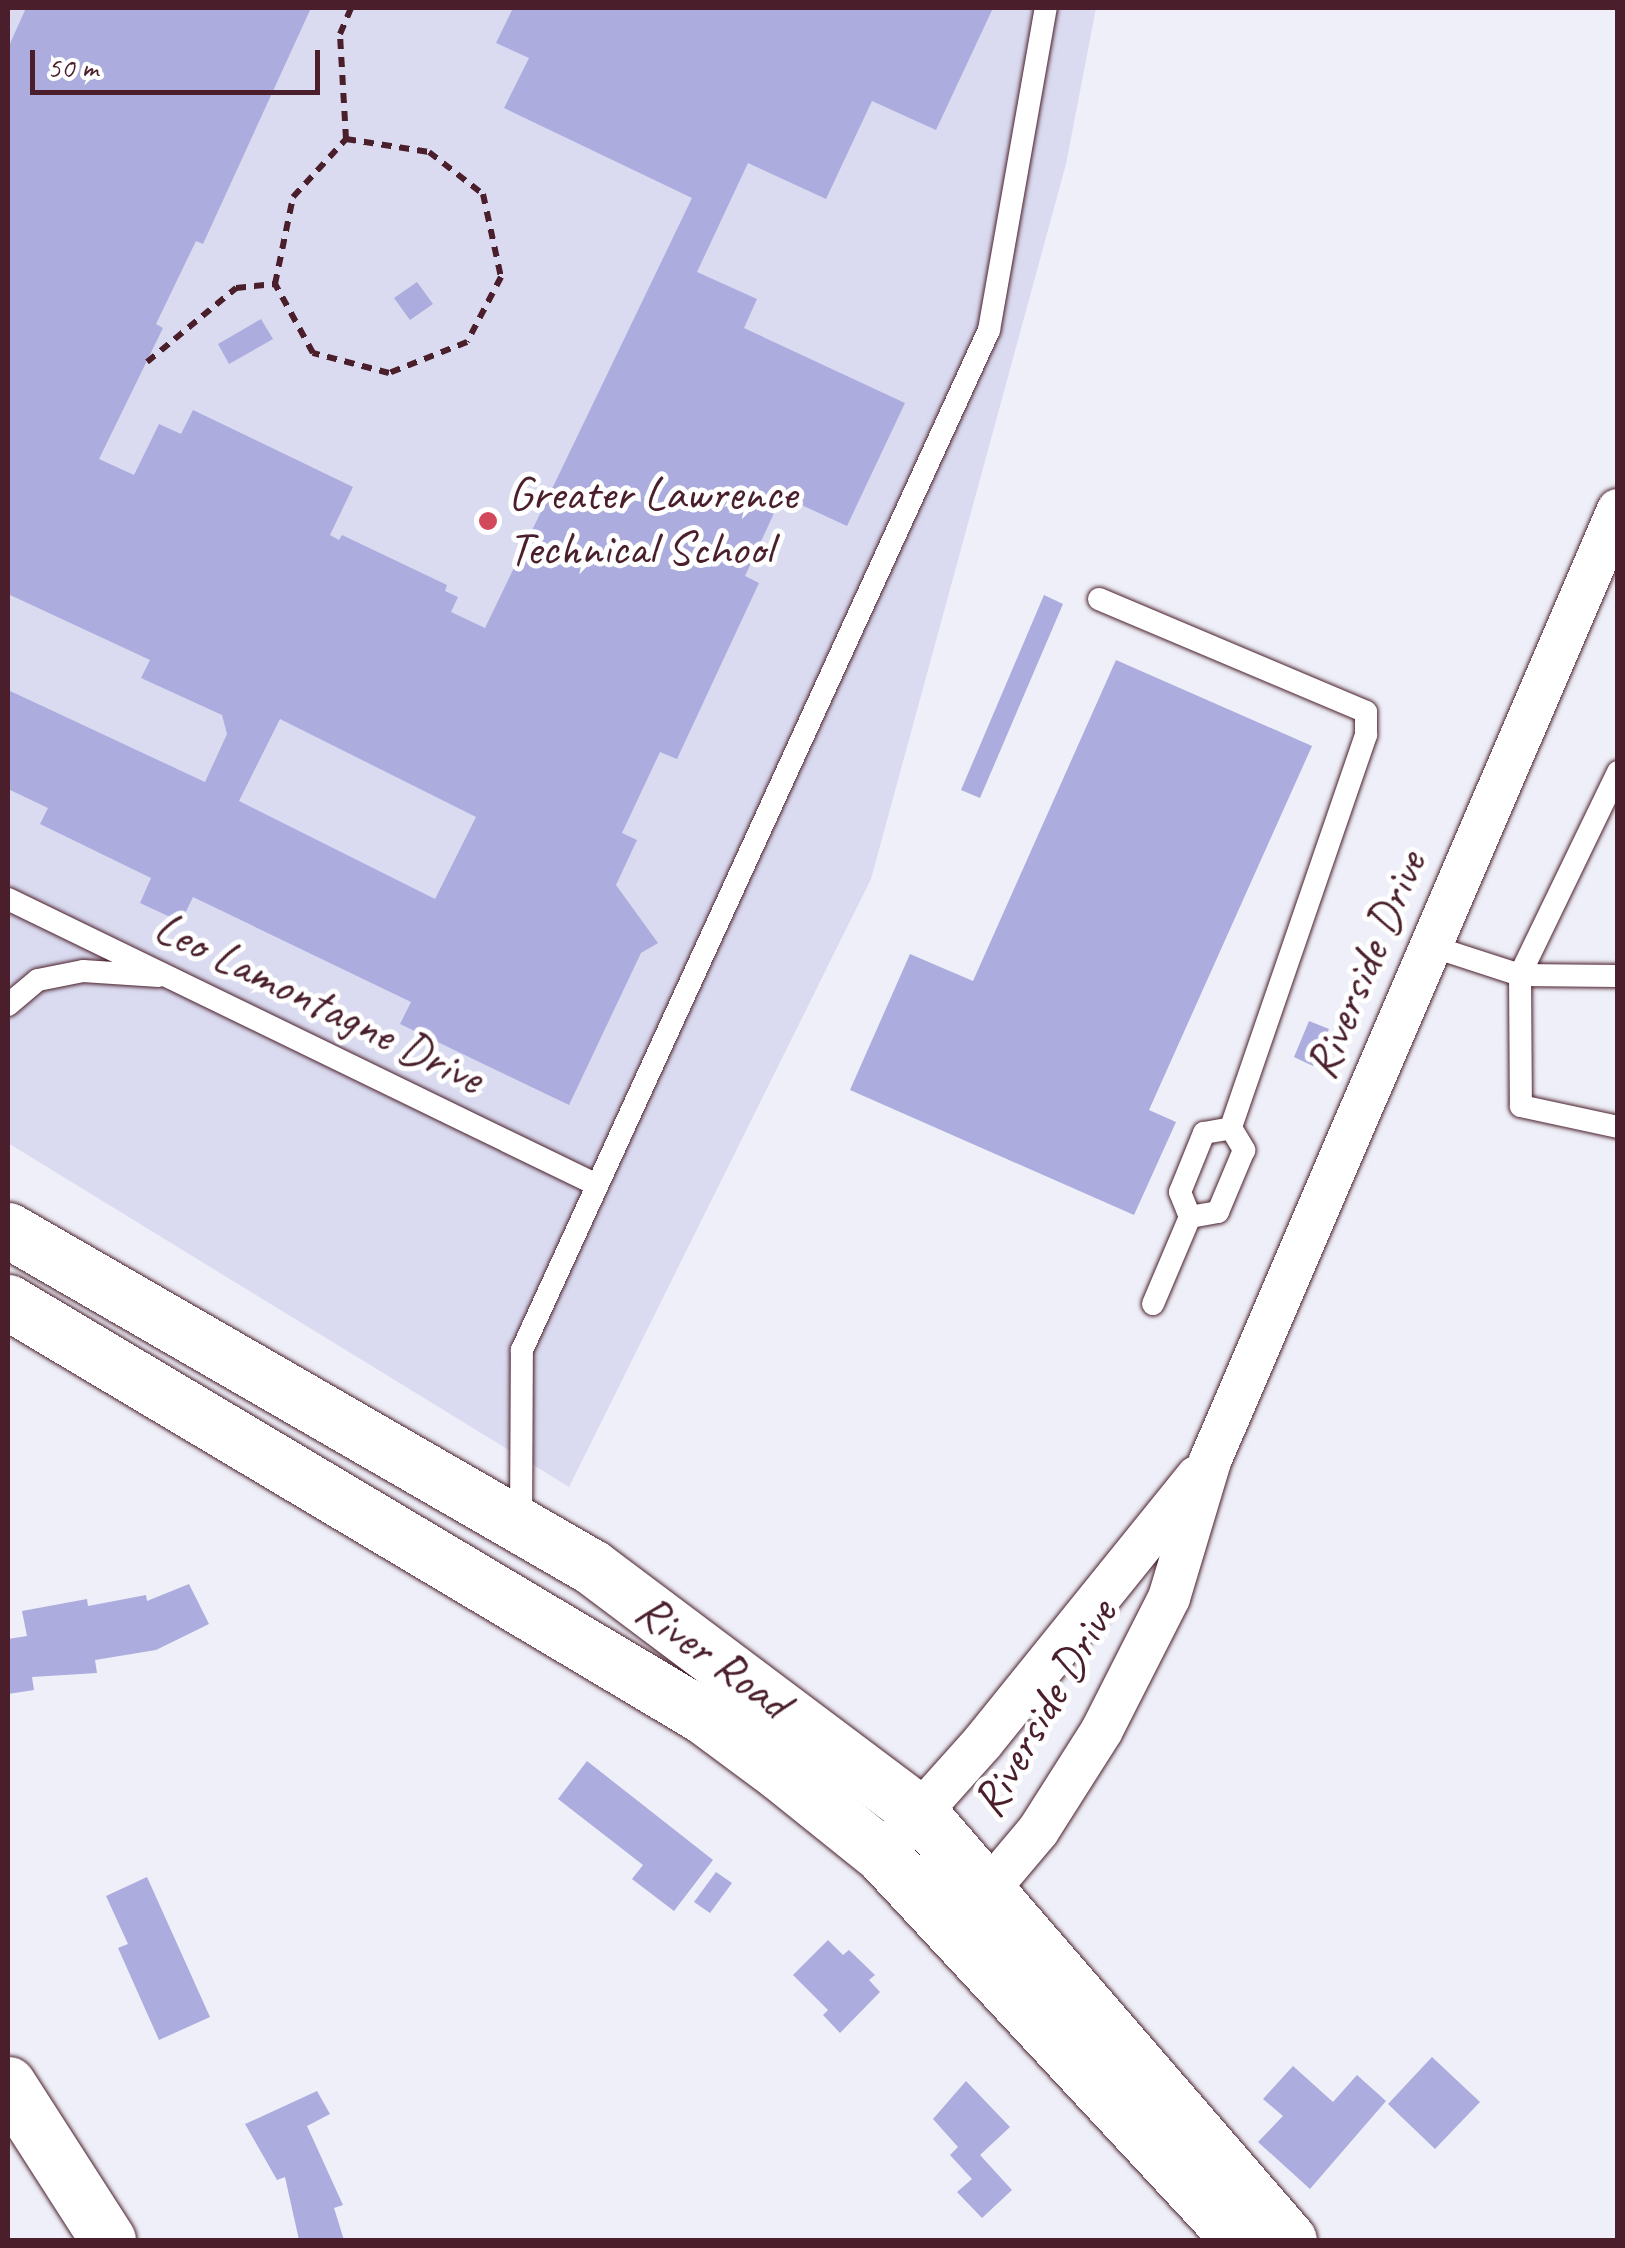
<!DOCTYPE html>
<style>
body{margin:0}
#map{position:relative;width:1625px;height:2248px;overflow:hidden;background:#eeeff8;font-family:Caveat,sans-serif}
div>[style]{position:absolute}
.built>*{inset:0;background:#dadbf0}
.building>*{inset:0;background:#acadde}
.path>*{height:6px;margin-top:-3px;transform-origin:0;background:repeating-linear-gradient(90deg,#4a1f2b 0 10px,transparent 0 18px)}
.roads{filter:drop-shadow(0 0 2px #4a1f2b) drop-shadow(0 0 2px #4a1f2b)}
.service>*{height:22px;margin:-11px;padding:0 11px;transform-origin:11px;border-radius:11px;background:#fff}
.minor>*{height:42px;margin:-21px;padding:0 21px;transform-origin:21px;border-radius:21px;background:#fff}
.secondary>*{height:55px;margin:-27.5px;padding:0 27.5px;transform-origin:27.5px;border-radius:27.5px;background:#fff}
.dots>*{width:28px;height:28px;translate:-50% -50%;box-sizing:border-box;border:5px solid #fff;border-radius:50%}
span{translate:-50% -50%;white-space:nowrap;text-align:center;line-height:1.15;-webkit-text-stroke:10px #fff;paint-order:stroke}
.poi-label{font-size:48px;color:#4a1f2b}
.left{translate:0 -50%;text-align:left}
.street-label{font-size:48px;color:#4a1f2b}
.frame{position:absolute;inset:0;border:10px solid #4a1f2b;pointer-events:none}
.scale{position:absolute;left:30px;top:50px;width:290px;height:45px;box-sizing:border-box;border:5px solid #4a1f2b;border-top:0;padding-left:12px;font-size:30px;line-height:35px;white-space:nowrap;color:#4a1f2b;-webkit-text-stroke:8px #fff;paint-order:stroke}
</style>
<div id="map">
<div class="built">
<i style="clip-path:polygon(8px 8px,1096px 8px,1066px 164px,871px 879px,569px 1487px,8px 1143px)"></i>
</div>
<div class="building">
<i style="clip-path:polygon(evenodd,26px 8px,311px 8px,203px 244px,196px 241px,156px 324px,163px 328px,99px 459px,134px 475px,159px 424px,181px 434px,193px 410px,353px 487px,330px 535px,339px 540px,342px 535px,447px 585px,445px 591px,458px 597px,451px 612px,485px 628px,692px 198px,504px 108px,529px 58px,496px 43px,513px 8px,993px 8px,936px 130px,872px 101px,826px 199px,748px 163px,697px 272px,757px 299px,744px 328px,905px 403px,847px 526px,782px 496px,745px 576px,759px 583px,677px 759px,660px 752px,622px 833px,637px 840px,616px 885px,658px 943px,641px 953px,569px 1105px,400px 1024px,411px 1002px,193px 897px,181px 922px,140px 903px,151px 878px,40px 824px,48px 808px,8px 789px,8px 690px,205px 782px,227px 734px,222px 715px,141px 678px,150px 660px,8px 594px,8px 48px,26px 8px,280px 719px,476px 817px,435px 899px,239px 801px,280px 719px)"></i>
<i style="clip-path:polygon(417px 282px,433px 304px,410px 320px,394px 298px)"></i>
<i style="clip-path:polygon(261px 319px,273px 339px,229px 364px,218px 344px)"></i>
<i style="clip-path:polygon(1044px 595px,1063px 604px,980px 798px,961px 790px)"></i>
<i style="clip-path:polygon(1116px 660px,1312px 746px,1149px 1110px,1176px 1122px,1134px 1215px,850px 1090px,910px 954px,973px 981px)"></i>
<i style="clip-path:polygon(1309px 1021px,1329px 1029px,1313px 1066px,1294px 1057px)"></i>
<i style="clip-path:polygon(189px 1584px,209px 1624px,156px 1650px,95px 1660px,97px 1673px,32px 1677px,34px 1690px,8px 1694px,8px 1639px,27px 1636px,22px 1611px,87px 1599px,88px 1606px,146px 1595px,147px 1601px)"></i>
<i style="clip-path:polygon(587px 1761px,713px 1860px,674px 1911px,632px 1879px,643px 1865px,558px 1799px)"></i>
<i style="clip-path:polygon(716px 1872px,732px 1883px,710px 1913px,694px 1902px)"></i>
<i style="clip-path:polygon(147px 1877px,210px 2017px,159px 2040px,118px 1948px,128px 1944px,106px 1896px)"></i>
<i style="clip-path:polygon(828px 1940px,843px 1955px,849px 1950px,875px 1975px,869px 1980px,880px 1992px,840px 2033px,823px 2015px,828px 2010px,793px 1975px)"></i>
<i style="clip-path:polygon(1432px 2057px,1480px 2102px,1435px 2149px,1388px 2104px)"></i>
<i style="clip-path:polygon(1293px 2066px,1333px 2102px,1357px 2075px,1386px 2101px,1310px 2189px,1258px 2142px,1283px 2116px,1263px 2099px)"></i>
<i style="clip-path:polygon(966px 2081px,1010px 2127px,980px 2155px,1012px 2190px,982px 2218px,957px 2192px,972px 2179px,950px 2155px,958px 2147px,933px 2119px)"></i>
<i style="clip-path:polygon(317px 2091px,330px 2114px,307px 2126px,343px 2205px,334px 2208px,344px 2240px,299px 2240px,285px 2177px,277px 2180px,245px 2124px)"></i>
</div>
<div class="path">
<i style="left:346px;top:139px;width:84px;rotate:8.9deg"></i>
<i style="left:429px;top:152px;width:68px;rotate:37.9deg"></i>
<i style="left:483px;top:194px;width:85px;rotate:77.8deg"></i>
<i style="left:501px;top:277px;width:73px;rotate:117.6deg"></i>
<i style="left:467px;top:342px;width:84px;rotate:158.3deg"></i>
<i style="left:389px;top:373px;width:79px;rotate:-165.3deg"></i>
<i style="left:313px;top:353px;width:79px;rotate:-118.8deg"></i>
<i style="left:275px;top:284px;width:89px;rotate:-78.3deg"></i>
<i style="left:293px;top:197px;width:79px;rotate:-47.6deg"></i>
<i style="left:346px;top:139px;width:105px;rotate:-93.3deg"></i>
<i style="left:340px;top:34px;width:28px;rotate:-67deg"></i>
<i style="left:147px;top:362px;width:116px;rotate:-39.7deg"></i>
<i style="left:236px;top:288px;width:39px;rotate:-6deg"></i>
</div>
<div class="roads">
<div class="service">
<i style="left:1099px;top:599px;width:290px;rotate:22.9deg"></i>
<i style="left:1366px;top:712px;width:23px;rotate:90deg"></i>
<i style="left:1366px;top:735px;width:416px;rotate:109deg"></i>
<i style="left:1618px;top:772px;width:225px;rotate:115.8deg"></i>
<i style="left:1520px;top:975px;width:98px;rotate:0.6deg"></i>
<i style="left:8px;top:899px;width:650px;rotate:25.9deg"></i>
<i style="left:1431px;top:946px;width:94px;rotate:18deg"></i>
<i style="left:1520px;top:975px;width:131px;rotate:89.6deg"></i>
<i style="left:1521px;top:1106px;width:99px;rotate:12.2deg"></i>
<i style="left:8px;top:1005px;width:39px;rotate:-40deg"></i>
<i style="left:38px;top:980px;width:46px;rotate:-11.3deg"></i>
<i style="left:83px;top:971px;width:76px;rotate:3.8deg"></i>
<i style="left:1153px;top:1304px;width:95px;rotate:-67deg"></i>
<i style="left:1190px;top:1217px;width:27px;rotate:-112deg"></i>
<i style="left:1180px;top:1192px;width:64px;rotate:-67.9deg"></i>
<i style="left:1204px;top:1133px;width:27px;rotate:-10deg"></i>
<i style="left:1231px;top:1128px;width:26px;rotate:59deg"></i>
<i style="left:1244px;top:1150px;width:67px;rotate:112.8deg"></i>
<i style="left:1218px;top:1212px;width:28px;rotate:170deg"></i>
<i style="left:521px;top:1522px;width:172px;rotate:-89.7deg"></i>
<i style="left:522px;top:1350px;width:1122px;rotate:-65.4deg"></i>
<i style="left:989px;top:330px;width:327px;rotate:-80deg"></i>
</div>
<div class="minor">
<i style="left:882px;top:1855px;width:152px;rotate:-48.2deg"></i>
<i style="left:983px;top:1742px;width:341px;rotate:-51.1deg"></i>
<i style="left:968px;top:1914px;width:109px;rotate:-49.9deg"></i>
<i style="left:1038px;top:1831px;width:120px;rotate:-57.6deg"></i>
<i style="left:1102px;top:1730px;width:148px;rotate:-63.1deg"></i>
<i style="left:1169px;top:1598px;width:143px;rotate:-73.3deg"></i>
<i style="left:1210px;top:1461px;width:1035px;rotate:-66.78deg"></i>
</div>
<div class="secondary">
<i style="left:8px;top:1230px;width:674px;rotate:29.99deg"></i>
<i style="left:592px;top:1567px;width:410px;rotate:36.9deg"></i>
<i style="left:920px;top:1813px;width:564px;rotate:49.17deg"></i>
<i style="left:8px;top:1302px;width:809px;rotate:30.78deg"></i>
<i style="left:703px;top:1716px;width:96px;rotate:36.5deg"></i>
<i style="left:780px;top:1773px;width:131px;rotate:38.8deg"></i>
<i style="left:882px;top:1855px;width:526px;rotate:47.08deg"></i>
<i style="left:8px;top:2084px;width:185px;rotate:57.3deg"></i>
</div>
</div>
<div class="dots">
<i style="left:488px;top:521px;background:#d1495b"></i>
</div>
<div class="poi-label">
<span class="left" style="left:508px;top:521px">Greater Lawrence<br>Technical School</span>
</div>
<div class="street-label">
<span style="left:1365px;top:965px;rotate:-67deg">Riverside Drive</span>
<span style="left:319px;top:1002px;rotate:26deg">Leo Lamontagne Drive</span>
<span style="left:713px;top:1656px;rotate:36deg">River Road</span>
<span style="left:1044px;top:1708px;rotate:-60deg">Riverside Drive</span>
</div>
<div class="frame"></div>
<div class="scale">50 m</div>
</div>
